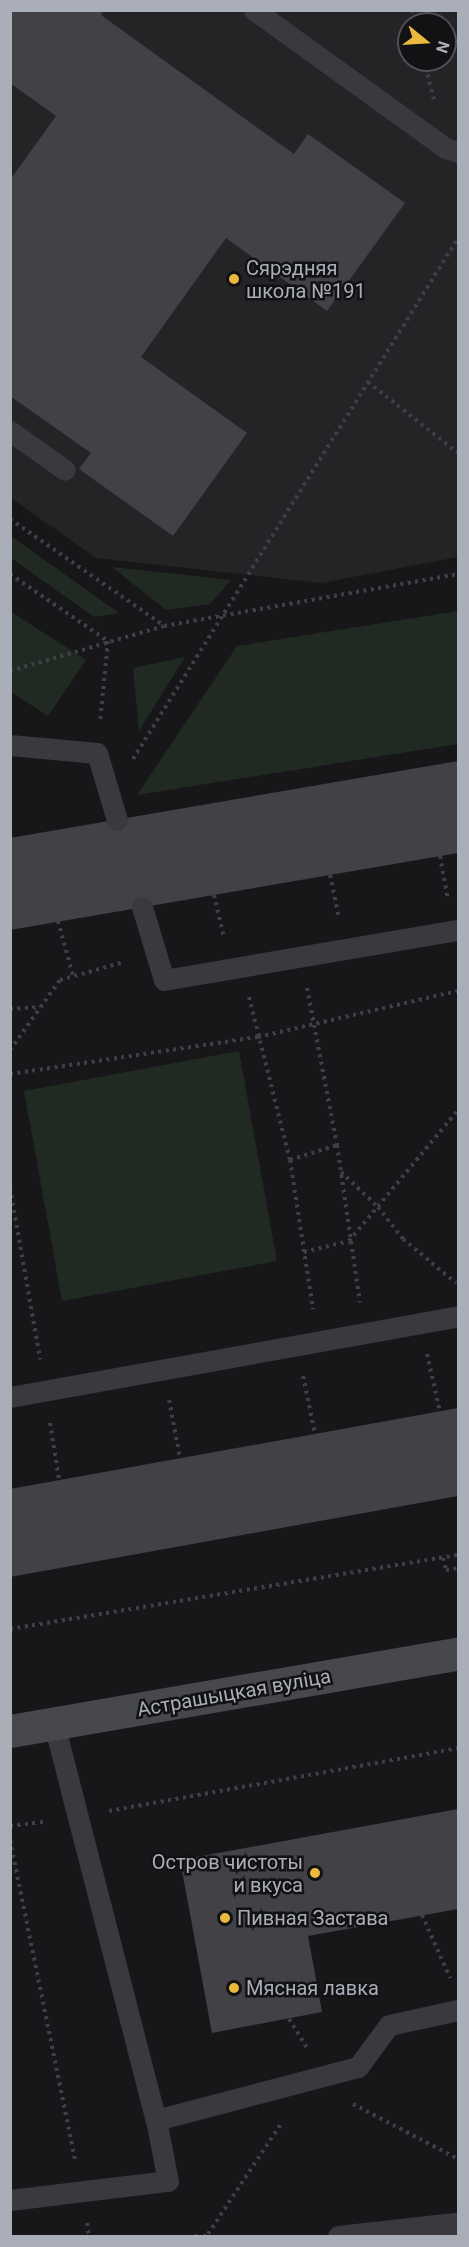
<!DOCTYPE html>
<meta charset="utf-8">
<style>
body{margin:0}
#map{position:relative;width:469px;height:2247px;overflow:hidden;background:#171719;font-family:Roboto,sans-serif}
div>[style]{position:absolute}
.built>*{inset:0;background:#242326}
.green>*{inset:0;background:#212923}
.building>*{inset:0;background:#424246}
.path>*{height:4px;margin-top:-2px;transform-origin:0;background:repeating-linear-gradient(90deg,#3f4045 0 3px,transparent 0 7.5px)}
.lane>*{height:21px;margin:-10.5px;padding:0 10.5px;transform-origin:10.5px;border-radius:10.5px;background:#39393e}
.secondary>*{height:33px;margin:-16.5px;padding:0 16.5px;transform-origin:16.5px;border-radius:16.5px;background:#47484e}
.dots>*{width:16px;height:16px;translate:-50% -50%;box-sizing:border-box;border:3px solid #121214;border-radius:50%}
span{translate:-50% -50%;white-space:nowrap;text-align:center;line-height:1.15;-webkit-text-stroke:5px #121214;paint-order:stroke}
.poi-label{font-size:20px;color:#aaaeb9}
.left{translate:0 -50%;text-align:left}
.right{translate:-100% -50%;text-align:right}
.street-label{font-size:20px;color:#aaaeb9}
.frame{position:absolute;inset:0;border:12px solid #aaaeb9;pointer-events:none}
.north{position:absolute;left:397px;top:12px;width:60px;height:60px;box-sizing:border-box;background:#121214;border:2px solid #4f5056;border-radius:50%;rotate:108deg;font-size:16px;font-weight:700;line-height:24px;text-align:center;color:#aaaeb9}
.north::after{content:'';display:block;margin:auto;width:21px;height:27px;background:#eab93e;clip-path:polygon(50% 0,100% 100%,50% 72%,0 100%)}
</style>
<div id="map">
<div class="built">
<i style="clip-path:polygon(evenodd,11px 11px,458px 11px,458px 557px,321px 583px,96px 558px,11px 498px,11px 11px,409px 24px,445px 24px,445px 60px,409px 60px,409px 24px)"></i>
</div>
<div class="green">
<i style="clip-path:polygon(11px 536px,119px 613px,94px 617px,11px 558px)"></i>
<i style="clip-path:polygon(112px 567px,231px 580px,210px 604px,166px 610px)"></i>
<i style="clip-path:polygon(10px 611px,86px 660px,48px 716px,11px 692px)"></i>
<i style="clip-path:polygon(458px 611px,458px 744px,137px 795px,237px 646px)"></i>
<i style="clip-path:polygon(185px 657px,139px 731px,133px 668px)"></i>
<i style="clip-path:polygon(239px 1051px,277px 1261px,62px 1301px,24px 1091px)"></i>
</div>
<div class="building">
<i style="clip-path:polygon(10px 10px,104px 10px,101px 15px,294px 154px,308px 134px,405px 203px,327px 311px,226px 238px,141px 357px,247px 433px,173px 536px,79px 469px,91px 453px,10px 396px,10px 180px,56px 116px,10px 83px)"></i>
<i style="clip-path:polygon(458px 761px,458px 853px,10px 930px,10px 838px)"></i>
<i style="clip-path:polygon(458px 1408px,458px 1496px,10px 1577px,10px 1489px)"></i>
<i style="clip-path:polygon(458px 1809px,458px 1909px,308px 1936px,322px 2012px,212px 2033px,180px 1860px)"></i>
</div>
<div class="path">
<i style="left:412px;top:10px;width:15px;rotate:74deg"></i>
<i style="left:424px;top:60px;width:41px;rotate:76deg"></i>
<i style="left:368px;top:382px;width:115px;rotate:38.3deg"></i>
<i style="left:10px;top:519px;width:186px;rotate:34.7deg"></i>
<i style="left:10px;top:574px;width:119px;rotate:34.4deg"></i>
<i style="left:108px;top:641px;width:82px;rotate:95.6deg"></i>
<i style="left:10px;top:671px;width:160px;rotate:-16.3deg"></i>
<i style="left:164px;top:626px;width:299px;rotate:-10deg"></i>
<i style="left:133px;top:759px;width:614px;rotate:-58.04deg"></i>
<i style="left:440px;top:856px;width:45px;rotate:79.7deg"></i>
<i style="left:330px;top:875px;width:44px;rotate:78.2deg"></i>
<i style="left:214px;top:895px;width:44px;rotate:76.9deg"></i>
<i style="left:58px;top:921px;width:57px;rotate:74.7deg"></i>
<i style="left:307px;top:988px;width:160px;rotate:79.2deg"></i>
<i style="left:337px;top:1145px;width:159px;rotate:81.7deg"></i>
<i style="left:249px;top:997px;width:168px;rotate:75.9deg"></i>
<i style="left:290px;top:1160px;width:151px;rotate:81.2deg"></i>
<i style="left:10px;top:1009px;width:30px;rotate:-4deg"></i>
<i style="left:10px;top:1050px;width:86px;rotate:-54.5deg"></i>
<i style="left:60px;top:980px;width:66px;rotate:-15.7deg"></i>
<i style="left:10px;top:1074px;width:251px;rotate:-8.5deg"></i>
<i style="left:258px;top:1037px;width:205px;rotate:-13deg"></i>
<i style="left:290px;top:1160px;width:49px;rotate:-17.7deg"></i>
<i style="left:341px;top:1172px;width:51px;rotate:43.4deg"></i>
<i style="left:378px;top:1207px;width:41px;rotate:52deg"></i>
<i style="left:403px;top:1239px;width:69px;rotate:39.7deg"></i>
<i style="left:10px;top:1188px;width:174px;rotate:80deg"></i>
<i style="left:304px;top:1252px;width:46px;rotate:-13.7deg"></i>
<i style="left:349px;top:1241px;width:170px;rotate:-50.2deg"></i>
<i style="left:427px;top:1354px;width:59px;rotate:77.4deg"></i>
<i style="left:303px;top:1376px;width:59px;rotate:78.3deg"></i>
<i style="left:169px;top:1400px;width:59px;rotate:79.3deg"></i>
<i style="left:50px;top:1423px;width:58px;rotate:81deg"></i>
<i style="left:443px;top:1558px;width:12px;rotate:76deg"></i>
<i style="left:446px;top:1570px;width:12px;rotate:-9deg"></i>
<i style="left:10px;top:1629px;width:454px;rotate:-9.4deg"></i>
<i style="left:109px;top:1811px;width:355px;rotate:-10.2deg"></i>
<i style="left:10px;top:1826px;width:35px;rotate:-7deg"></i>
<i style="left:10px;top:1840px;width:327px;rotate:78.5deg"></i>
<i style="left:422px;top:1915px;width:69px;rotate:66deg"></i>
<i style="left:289px;top:2019px;width:34px;rotate:58deg"></i>
<i style="left:353px;top:2104px;width:119px;rotate:27.6deg"></i>
<i style="left:87px;top:2223px;width:13px;rotate:81deg"></i>
<i style="left:208px;top:2234px;width:134px;rotate:-56.5deg"></i>
<i style="left:195px;top:2236px;width:14px"></i>
</div>
<div class="lane">
<i style="left:254px;top:10px;width:236px;rotate:35.8deg"></i>
<i style="left:445px;top:148px;width:14px;rotate:17deg"></i>
<i style="left:10px;top:431px;width:67px;rotate:35.3deg"></i>
<i style="left:10px;top:745px;width:87px;rotate:5.3deg"></i>
<i style="left:97px;top:753px;width:70px;rotate:73.4deg"></i>
<i style="left:142px;top:907px;width:76px;rotate:73.2deg"></i>
<i style="left:164px;top:980px;width:298px;rotate:-9.7deg"></i>
<i style="left:10px;top:1397px;width:455px;rotate:-10.2deg"></i>
<i style="left:54px;top:1724px;width:409px;rotate:75.6deg"></i>
<i style="left:156px;top:2120px;width:209px;rotate:-14.7deg"></i>
<i style="left:358px;top:2067px;width:52px;rotate:-53.6deg"></i>
<i style="left:389px;top:2025px;width:71px;rotate:-12.3deg"></i>
<i style="left:10px;top:2200px;width:159px;rotate:-6.9deg"></i>
<i style="left:168px;top:2181px;width:62px;rotate:-101.1deg"></i>
<i style="left:338px;top:2236px;width:117px;rotate:-6.4deg"></i>
<i style="left:454px;top:2223px;width:13px;rotate:81deg"></i>
</div>
<div class="secondary">
<i style="left:10px;top:1731px;width:455px;rotate:-9.8deg"></i>
</div>
<div class="dots">
<i style="left:234px;top:279px;background:#eab93e"></i>
<i style="left:315px;top:1873px;background:#eab93e"></i>
<i style="left:225px;top:1918px;background:#eab93e"></i>
<i style="left:234px;top:1988px;background:#eab93e"></i>
</div>
<div class="poi-label">
<span class="left" style="left:246px;top:280px">Сярэдняя<br>школа №191</span>
<span class="right" style="left:303px;top:1874px">Остров чистоты<br>и вкуса</span>
<span class="left" style="left:237px;top:1918px">Пивная Застава</span>
<span class="left" style="left:246px;top:1988px">Мясная лавка</span>
</div>
<div class="street-label">
<span style="left:234px;top:1693px;rotate:-10deg">Астрашыцкая вуліца</span>
</div>
<div class="frame"></div>
<div class="north">N</div>
</div>
